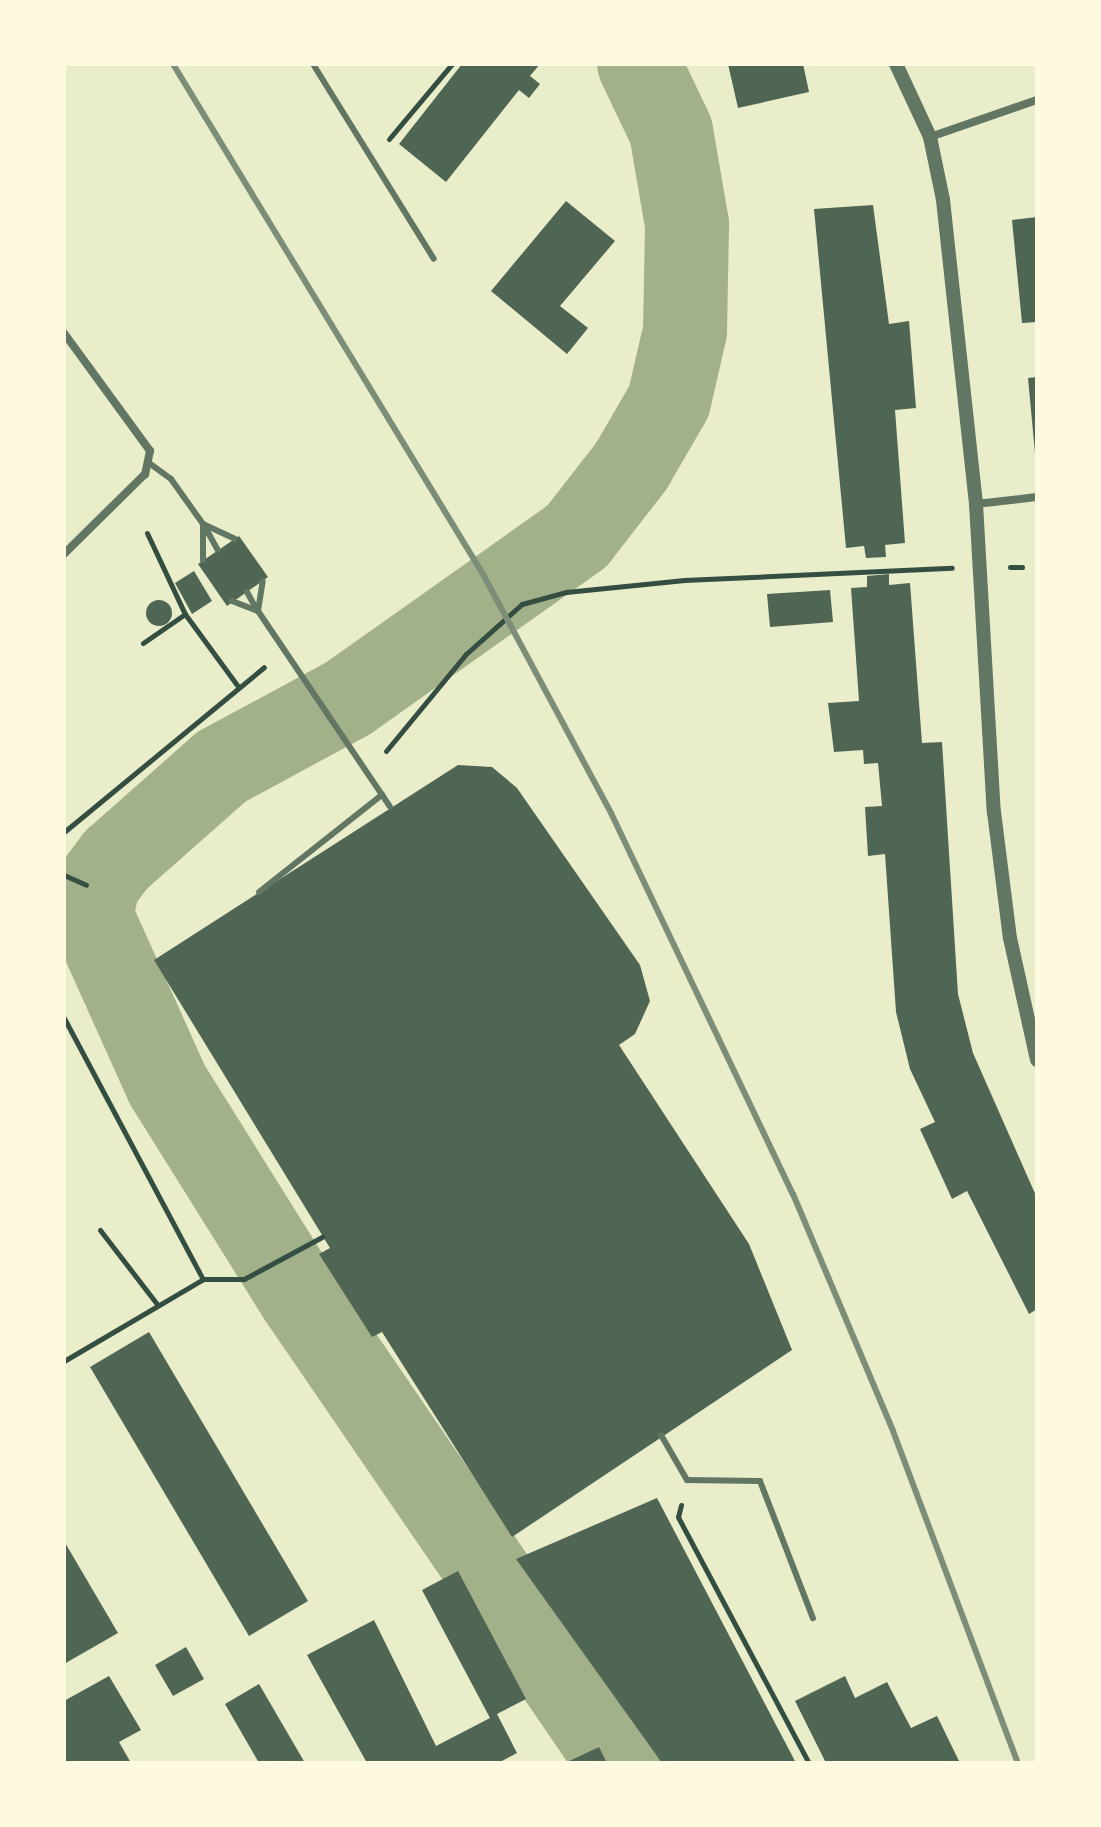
<!DOCTYPE html>
<style>
body{margin:0}
#map{position:relative;width:1101px;height:1827px;overflow:hidden;background:#e9edc9;font-family:"Work Sans",sans-serif}
div>[style]{position:absolute}
.river>*{height:84px;margin:-42px;padding:0 42px;transform-origin:42px;border-radius:42px;background:#a3b18a}
.building>*{inset:0;background:#4f6655}
.round{border-radius:50%}
.path>*{height:5px;margin:-2.5px;padding:0 2.5px;transform-origin:2.5px;border-radius:2.5px;background:#344e41}
.service>*{height:6px;margin:-3px;padding:0 3px;transform-origin:3px;border-radius:3px;background:#617663}
.minor>*{height:8px;margin:-4px;padding:0 4px;transform-origin:4px;border-radius:4px;background:#617663}
.tertiary>*{height:14px;margin:-7px;padding:0 7px;transform-origin:7px;border-radius:7px;background:#617663}
.rail>*{height:6px;margin:-3px;padding:0 3px;transform-origin:3px;border-radius:3px;background:#7c8e77}
span{translate:-50% -50%;white-space:nowrap;text-align:center;line-height:1.15;-webkit-text-stroke:6px #fefae0;paint-order:stroke}
.frame{position:absolute;inset:0;border:66px solid #fefae0;pointer-events:none}
</style>
<div id="map">
<div class="river">
<i style="left:619px;top:1763px;width:565px;rotate:-124.39deg"></i>
<i style="left:300px;top:1297px;width:251px;rotate:-122deg"></i>
<i style="left:167px;top:1084px;width:185px;rotate:-114.2deg"></i>
<i style="left:91px;top:915px;width:32px;rotate:-77deg"></i>
<i style="left:98px;top:884px;width:30px;rotate:-53deg"></i>
<i style="left:116px;top:860px;width:140px;rotate:-41.5deg"></i>
<i style="left:221px;top:767px;width:143px;rotate:-28.4deg"></i>
<i style="left:347px;top:699px;width:282px;rotate:-35.3deg"></i>
<i style="left:577px;top:536px;width:90px;rotate:-52.2deg"></i>
<i style="left:632px;top:465px;width:74px;rotate:-60deg"></i>
<i style="left:669px;top:401px;width:72px;rotate:-77.1deg"></i>
<i style="left:685px;top:331px;width:107px;rotate:-88.9deg"></i>
<i style="left:687px;top:224px;width:94px;rotate:-99.8deg"></i>
<i style="left:671px;top:131px;width:74px;rotate:-115.5deg"></i>
</div>
<div class="building">
<i style="clip-path:polygon(462px 64px,540px 64px,530px 76px,540px 84px,529px 98px,519px 90px,446px 182px,399px 144px)"></i>
<i style="clip-path:polygon(728px 64px,803px 64px,809px 92px,738px 108px)"></i>
<i style="clip-path:polygon(566px 201px,615px 241px,560px 306px,588px 328px,567px 354px,491px 291px)"></i>
<i style="clip-path:polygon(873px 205px,889px 324px,909px 321px,916px 408px,895px 410px,905px 543px,885px 545px,886px 557px,866px 558px,864px 546px,846px 548px,814px 209px)"></i>
<i style="clip-path:polygon(1037px 217px,1037px 322px,1022px 323px,1012px 220px)"></i>
<i style="clip-path:polygon(1037px 377px,1037px 453px,1035px 453px,1028px 378px)"></i>
<i style="clip-path:polygon(239px 536px,268px 577px,227px 606px,198px 564px)"></i>
<i style="clip-path:polygon(194px 571px,212px 601px,192px 614px,175px 583px)"></i>
<i style="clip-path:polygon(889px 574px,889px 585px,910px 583px,922px 743px,942px 742px,958px 994px,973px 1053px,1037px 1198px,1037px 1309px,1029px 1314px,967px 1191px,952px 1199px,920px 1129px,935px 1122px,910px 1069px,896px 1012px,885px 854px,868px 856px,865px 807px,882px 806px,878px 763px,864px 764px,863px 750px,834px 752px,828px 703px,859px 701px,851px 588px,867px 587px,867px 576px)"></i>
<i style="clip-path:polygon(830px 590px,833px 622px,770px 627px,767px 594px)"></i>
<i class="round" style="left:146px;top:600px;width:26px;height:26px"></i>
<i style="clip-path:polygon(458px 765px,492px 767px,517px 788px,640px 965px,650px 1001px,635px 1034px,619px 1045px,749px 1244px,792px 1350px,512px 1537px,382px 1332px,372px 1337px,319px 1254px,330px 1248px,154px 960px)"></i>
<i style="clip-path:polygon(149px 1332px,308px 1601px,249px 1636px,90px 1367px)"></i>
<i style="clip-path:polygon(657px 1498px,796px 1763px,662px 1763px,516px 1559px)"></i>
<i style="clip-path:polygon(64px 1541px,118px 1633px,64px 1664px)"></i>
<i style="clip-path:polygon(458px 1571px,526px 1699px,497px 1714px,517px 1753px,498px 1763px,367px 1763px,307px 1655px,374px 1620px,436px 1746px,490px 1718px,422px 1590px)"></i>
<i style="clip-path:polygon(186px 1647px,204px 1679px,173px 1696px,155px 1665px)"></i>
<i style="clip-path:polygon(109px 1676px,141px 1730px,119px 1742px,131px 1763px,64px 1763px,64px 1701px)"></i>
<i style="clip-path:polygon(845px 1676px,855px 1698px,887px 1682px,911px 1728px,937px 1716px,960px 1763px,826px 1763px,795px 1701px)"></i>
<i style="clip-path:polygon(259px 1684px,305px 1763px,259px 1763px,225px 1704px)"></i>
<i style="clip-path:polygon(599px 1747px,607px 1763px,565px 1763px)"></i>
</div>
<div class="path">
<i style="left:389px;top:139px;width:98px;rotate:-50deg"></i>
<i style="left:147px;top:533px;width:89px;rotate:64.9deg"></i>
<i style="left:185px;top:614px;width:88px;rotate:53.8deg"></i>
<i style="left:1010px;top:567px;width:12px"></i>
<i style="left:143px;top:643px;width:51px;rotate:-34.6deg"></i>
<i style="left:386px;top:751px;width:126px;rotate:-50.5deg"></i>
<i style="left:466px;top:654px;width:75px;rotate:-41.8deg"></i>
<i style="left:522px;top:604px;width:46px;rotate:-15.3deg"></i>
<i style="left:566px;top:592px;width:119px;rotate:-5.8deg"></i>
<i style="left:684px;top:580px;width:268px;rotate:-2.6deg"></i>
<i style="left:64px;top:832px;width:259px;rotate:-39.5deg"></i>
<i style="left:64px;top:875px;width:24px;rotate:24deg"></i>
<i style="left:64px;top:1018px;width:296px;rotate:62deg"></i>
<i style="left:100px;top:1230px;width:93px;rotate:52.4deg"></i>
<i style="left:64px;top:1361px;width:161px;rotate:-30.5deg"></i>
<i style="left:203px;top:1279px;width:41px"></i>
<i style="left:244px;top:1279px;width:89px;rotate:-28.3deg"></i>
<i style="left:681px;top:1505px;width:12px;rotate:104deg"></i>
<i style="left:678px;top:1517px;width:279px;rotate:62deg"></i>
</div>
<div class="service">
<i style="left:313px;top:64px;width:229px;rotate:58.2deg"></i>
<i style="left:149px;top:463px;width:27px;rotate:36deg"></i>
<i style="left:171px;top:479px;width:55px;rotate:54.6deg"></i>
<i style="left:203px;top:524px;width:36px;rotate:90deg"></i>
<i style="left:203px;top:524px;width:35px;rotate:25deg"></i>
<i style="left:205px;top:527px;width:26px;rotate:61deg"></i>
<i style="left:247px;top:592px;width:21px;rotate:61deg"></i>
<i style="left:232px;top:601px;width:28px;rotate:21deg"></i>
<i style="left:258px;top:611px;width:236px;rotate:56deg"></i>
<i style="left:258px;top:611px;width:30px;rotate:-81deg"></i>
<i style="left:259px;top:892px;width:157px;rotate:-38.3deg"></i>
<i style="left:661px;top:1435px;width:52px;rotate:60deg"></i>
<i style="left:687px;top:1480px;width:73px;rotate:0.8deg"></i>
<i style="left:760px;top:1481px;width:147px;rotate:68.9deg"></i>
</div>
<div class="minor">
<i style="left:930px;top:137px;width:113px;rotate:-19.1deg"></i>
<i style="left:64px;top:333px;width:146px;rotate:53.9deg"></i>
<i style="left:150px;top:451px;width:24px;rotate:102deg"></i>
<i style="left:145px;top:474px;width:114px;rotate:135.4deg"></i>
<i style="left:976px;top:504px;width:61px;rotate:-6.5deg"></i>
</div>
<div class="tertiary">
<i style="left:896px;top:64px;width:81px;rotate:65deg"></i>
<i style="left:930px;top:137px;width:64px;rotate:78.3deg"></i>
<i style="left:943px;top:200px;width:306px;rotate:83.8deg"></i>
<i style="left:976px;top:504px;width:309px;rotate:86.7deg"></i>
<i style="left:994px;top:812px;width:127px;rotate:82.8deg"></i>
<i style="left:1010px;top:938px;width:125px;rotate:77.5deg"></i>
</div>
<div class="rail">
<i style="left:173px;top:64px;width:599px;rotate:58.72deg"></i>
<i style="left:484px;top:576px;width:269px;rotate:61.8deg"></i>
<i style="left:611px;top:813px;width:422px;rotate:64.5deg"></i>
<i style="left:793px;top:1194px;width:257px;rotate:67.1deg"></i>
<i style="left:893px;top:1431px;width:355px;rotate:69.4deg"></i>
</div>
<div class="frame"></div>
</div>
